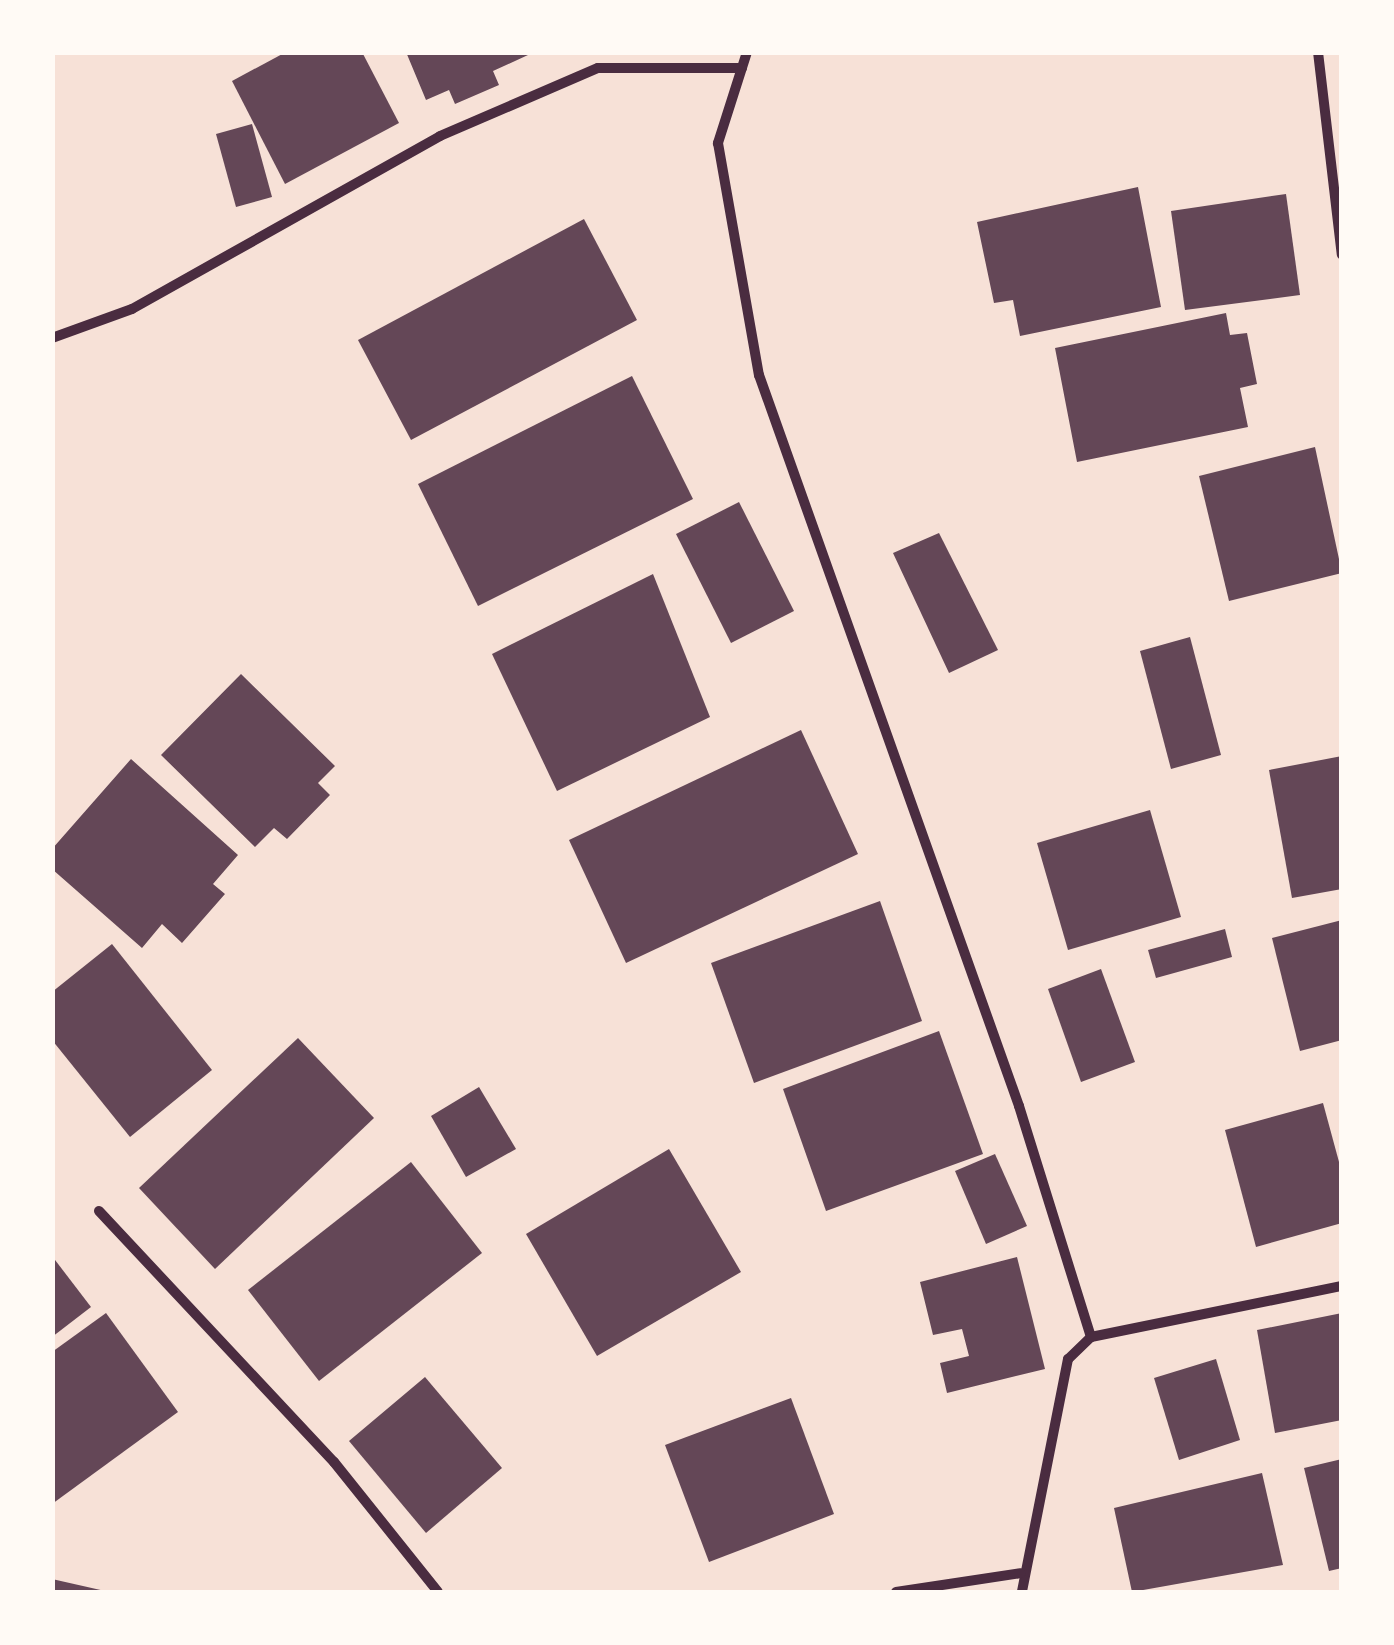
<!DOCTYPE html>
<style>
body{margin:0}
#map{position:relative;width:1394px;height:1645px;overflow:hidden;background:#f7e1d7;font-family:Manrope,sans-serif}
div>[style]{position:absolute}
.building>*{inset:0;background:#644757}
.minor>*{height:10px;margin:-5px;padding:0 5px;transform-origin:5px;border-radius:5px;background:#4a2c40}
span{translate:-50% -50%;white-space:nowrap;text-align:center;line-height:1.15;-webkit-text-stroke:9px #fffaf5;paint-order:stroke}
.frame{position:absolute;inset:0;border:55px solid #fffaf5;pointer-events:none}
</style>
<div id="map">
<div class="building">
<i style="clip-path:polygon(286px 52px,362px 52px,399px 123px,285px 184px,232px 81px)"></i>
<i style="clip-path:polygon(406px 52px,527px 52px,528px 55px,493px 71px,499px 85px,455px 104px,449px 90px,426px 100px)"></i>
<i style="clip-path:polygon(252px 124px,272px 197px,236px 207px,216px 134px)"></i>
<i style="clip-path:polygon(1138px 187px,1161px 307px,1020px 336px,1013px 300px,994px 303px,977px 222px)"></i>
<i style="clip-path:polygon(1286px 194px,1300px 295px,1185px 310px,1171px 211px)"></i>
<i style="clip-path:polygon(584px 219px,637px 320px,411px 440px,358px 340px)"></i>
<i style="clip-path:polygon(1226px 313px,1230px 335px,1247px 333px,1257px 384px,1240px 388px,1248px 427px,1077px 462px,1055px 348px)"></i>
<i style="clip-path:polygon(632px 376px,693px 499px,478px 606px,418px 484px)"></i>
<i style="clip-path:polygon(1315px 447px,1342px 573px,1229px 601px,1199px 476px)"></i>
<i style="clip-path:polygon(739px 502px,794px 611px,731px 643px,676px 534px)"></i>
<i style="clip-path:polygon(939px 533px,998px 650px,949px 673px,893px 553px)"></i>
<i style="clip-path:polygon(653px 574px,710px 717px,557px 791px,492px 654px)"></i>
<i style="clip-path:polygon(1190px 637px,1221px 755px,1171px 769px,1140px 651px)"></i>
<i style="clip-path:polygon(241px 674px,335px 766px,318px 783px,330px 795px,287px 839px,274px 828px,255px 847px,161px 755px)"></i>
<i style="clip-path:polygon(801px 730px,858px 854px,626px 963px,569px 840px)"></i>
<i style="clip-path:polygon(1342px 756px,1342px 889px,1292px 898px,1269px 770px)"></i>
<i style="clip-path:polygon(131px 759px,238px 855px,213px 884px,225px 894px,182px 943px,162px 924px,142px 948px,52px 869px,52px 849px)"></i>
<i style="clip-path:polygon(1150px 810px,1181px 917px,1068px 950px,1037px 843px)"></i>
<i style="clip-path:polygon(880px 901px,922px 1021px,754px 1083px,711px 963px)"></i>
<i style="clip-path:polygon(1342px 920px,1342px 1040px,1300px 1051px,1272px 938px)"></i>
<i style="clip-path:polygon(1225px 929px,1232px 957px,1156px 978px,1148px 950px)"></i>
<i style="clip-path:polygon(112px 944px,212px 1070px,130px 1137px,52px 1040px,52px 992px)"></i>
<i style="clip-path:polygon(1101px 969px,1135px 1062px,1081px 1082px,1048px 989px)"></i>
<i style="clip-path:polygon(939px 1031px,983px 1154px,826px 1211px,783px 1089px)"></i>
<i style="clip-path:polygon(298px 1038px,374px 1118px,215px 1269px,139px 1188px)"></i>
<i style="clip-path:polygon(479px 1087px,516px 1149px,466px 1177px,431px 1116px)"></i>
<i style="clip-path:polygon(1323px 1103px,1342px 1173px,1342px 1223px,1256px 1247px,1225px 1130px)"></i>
<i style="clip-path:polygon(669px 1149px,741px 1272px,597px 1356px,526px 1234px)"></i>
<i style="clip-path:polygon(995px 1154px,1027px 1226px,986px 1244px,955px 1171px)"></i>
<i style="clip-path:polygon(411px 1162px,482px 1253px,319px 1381px,248px 1290px)"></i>
<i style="clip-path:polygon(52px 1256px,91px 1307px,52px 1337px)"></i>
<i style="clip-path:polygon(1017px 1257px,1045px 1369px,947px 1393px,940px 1363px,969px 1356px,962px 1329px,933px 1335px,920px 1282px)"></i>
<i style="clip-path:polygon(106px 1313px,178px 1412px,52px 1504px,52px 1352px)"></i>
<i style="clip-path:polygon(1342px 1313px,1342px 1420px,1275px 1433px,1257px 1330px)"></i>
<i style="clip-path:polygon(1216px 1359px,1240px 1440px,1179px 1460px,1154px 1378px)"></i>
<i style="clip-path:polygon(425px 1377px,502px 1468px,426px 1533px,349px 1441px)"></i>
<i style="clip-path:polygon(791px 1398px,834px 1514px,709px 1562px,665px 1445px)"></i>
<i style="clip-path:polygon(1342px 1459px,1342px 1568px,1329px 1571px,1304px 1468px)"></i>
<i style="clip-path:polygon(1262px 1473px,1283px 1565px,1132px 1592px,1114px 1508px)"></i>
<i style="clip-path:polygon(52px 1579px,105px 1591px,105px 1592px,52px 1592px)"></i>
</div>
<div class="minor">
<i style="left:747px;top:52px;width:96px;rotate:107.7deg"></i>
<i style="left:718px;top:143px;width:236px;rotate:80deg"></i>
<i style="left:759px;top:375px;width:776px;rotate:70.42deg"></i>
<i style="left:1019px;top:1106px;width:242px;rotate:72.7deg"></i>
<i style="left:1091px;top:1337px;width:32px;rotate:136deg"></i>
<i style="left:1068px;top:1359px;width:237px;rotate:101.2deg"></i>
<i style="left:1318px;top:52px;width:204px;rotate:83.3deg"></i>
<i style="left:52px;top:338px;width:85px;rotate:-19.9deg"></i>
<i style="left:132px;top:309px;width:353px;rotate:-29.3deg"></i>
<i style="left:440px;top:136px;width:172px;rotate:-23.3deg"></i>
<i style="left:598px;top:68px;width:144px"></i>
<i style="left:99px;top:1211px;width:344px;rotate:46.9deg"></i>
<i style="left:334px;top:1462px;width:166px;rotate:51.3deg"></i>
<i style="left:1091px;top:1337px;width:256px;rotate:-11.5deg"></i>
<i style="left:896px;top:1592px;width:126px;rotate:-8.6deg"></i>
</div>
<div class="frame"></div>
</div>
